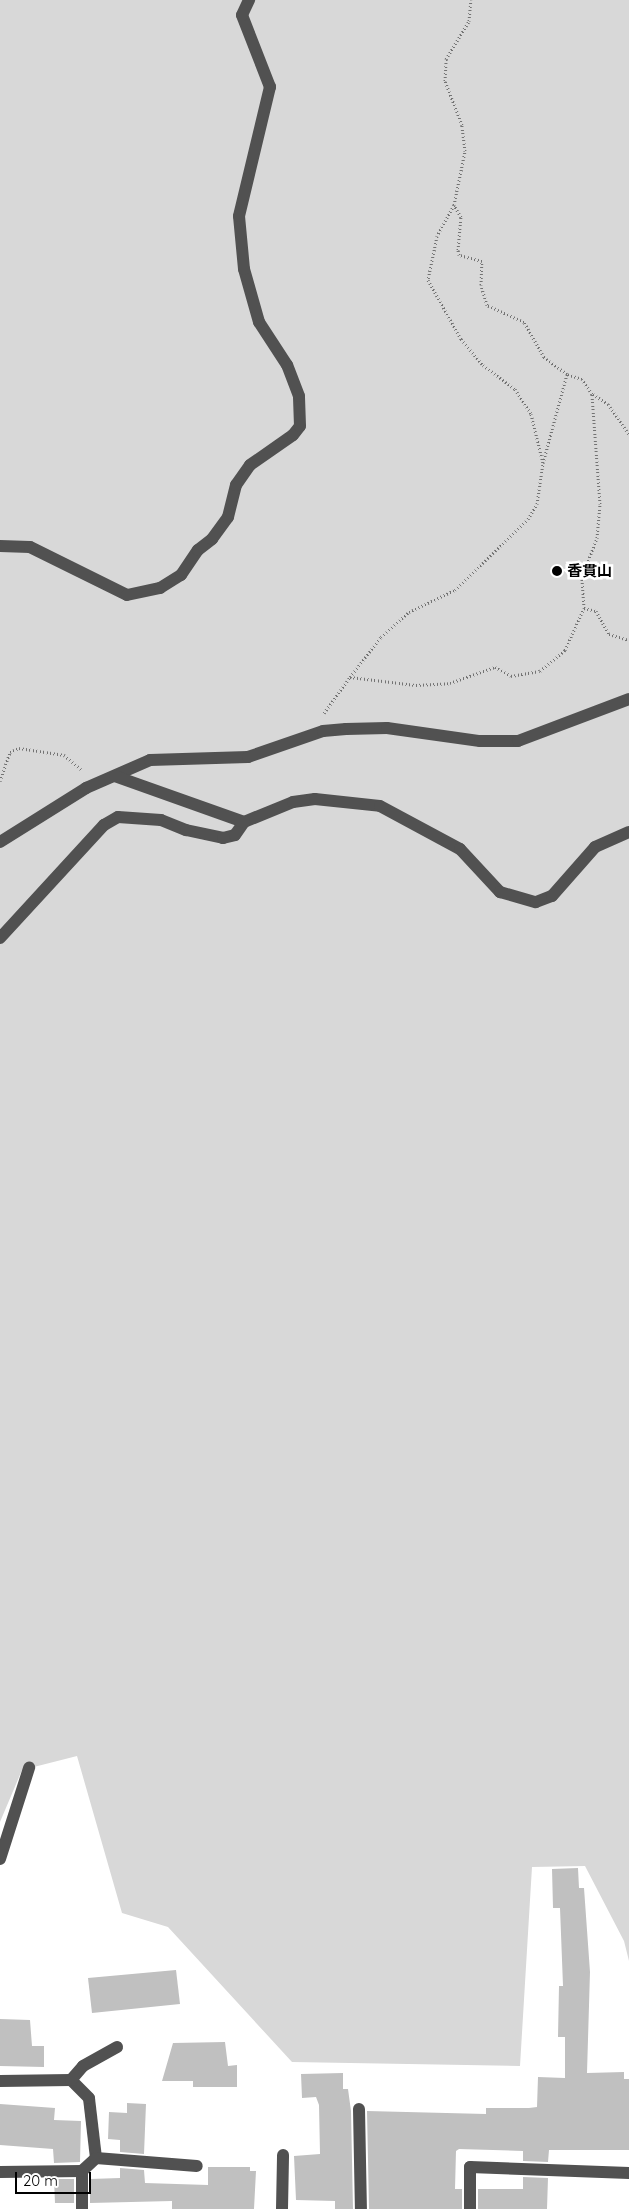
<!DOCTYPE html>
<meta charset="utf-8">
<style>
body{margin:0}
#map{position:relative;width:629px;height:2209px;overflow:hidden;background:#fff;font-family:Quicksand,"Noto Sans JP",sans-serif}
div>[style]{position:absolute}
.green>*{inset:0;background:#d8d8d8}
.building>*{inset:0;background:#c0c0c0}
.path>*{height:3px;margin-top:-1.5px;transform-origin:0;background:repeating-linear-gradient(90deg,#737373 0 1px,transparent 0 3.5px)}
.minor>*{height:12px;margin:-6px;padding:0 6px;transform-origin:6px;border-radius:6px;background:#515151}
.dots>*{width:14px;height:14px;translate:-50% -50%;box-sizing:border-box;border:2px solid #fff;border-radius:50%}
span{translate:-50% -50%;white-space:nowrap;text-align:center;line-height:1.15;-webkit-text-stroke:5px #fff;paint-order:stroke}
.poi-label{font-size:15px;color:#000;font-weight:700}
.left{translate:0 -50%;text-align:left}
.scale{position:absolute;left:15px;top:2172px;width:76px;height:22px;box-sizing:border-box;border:2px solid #000;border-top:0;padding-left:6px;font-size:15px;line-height:18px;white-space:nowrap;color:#000;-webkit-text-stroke:4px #fff;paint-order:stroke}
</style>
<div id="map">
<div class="green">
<i style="clip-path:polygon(0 0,629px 0,629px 1961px,624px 1941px,585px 1866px,532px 1867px,520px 2066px,292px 2062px,168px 1927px,122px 1913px,77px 1756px,22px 1770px,0 1822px)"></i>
</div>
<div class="building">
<i style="clip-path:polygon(578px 1868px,579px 1888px,584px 1888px,590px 1972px,587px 2073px,624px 2072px,624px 2079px,629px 2079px,629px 2150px,549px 2150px,548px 2162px,523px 2161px,523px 2151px,459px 2149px,456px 2151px,455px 2189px,462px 2189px,462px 2209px,369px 2209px,367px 2111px,486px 2114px,486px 2108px,529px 2108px,537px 2107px,538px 2077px,565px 2078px,565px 2037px,558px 2037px,559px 1986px,563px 1986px,560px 1908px,553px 1908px,552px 1869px)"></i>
<i style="clip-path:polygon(176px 1970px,180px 2004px,92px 2013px,88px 1978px)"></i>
<i style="clip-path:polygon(0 2019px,30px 2020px,32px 2046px,44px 2046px,44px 2067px,0 2066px)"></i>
<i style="clip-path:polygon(225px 2042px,228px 2066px,237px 2065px,237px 2087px,193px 2087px,193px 2081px,162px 2081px,173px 2043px)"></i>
<i style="clip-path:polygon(343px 2073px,343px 2089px,348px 2089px,351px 2111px,353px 2209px,335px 2209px,335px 2201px,296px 2200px,294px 2156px,320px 2154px,319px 2105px,316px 2097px,302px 2098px,301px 2074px)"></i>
<i style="clip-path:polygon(127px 2103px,146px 2104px,144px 2154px,120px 2152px,120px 2140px,108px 2139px,109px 2112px,127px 2113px)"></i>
<i style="clip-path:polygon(0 2104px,55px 2108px,54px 2120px,81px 2121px,80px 2162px,54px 2163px,53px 2149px,0 2145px)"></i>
<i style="clip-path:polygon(208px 2167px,250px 2167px,250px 2171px,256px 2171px,254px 2209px,172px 2209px,172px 2201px,90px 2203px,90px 2179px,120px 2178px,120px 2168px,144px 2170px,145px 2183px,208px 2185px)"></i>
<i style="clip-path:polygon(523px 2177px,548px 2178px,547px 2209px,478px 2209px,478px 2189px,523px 2189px)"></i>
<i style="clip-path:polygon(54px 2179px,74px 2179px,74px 2203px,55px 2203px)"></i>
</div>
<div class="path">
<i style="left:454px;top:205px;width:35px;rotate:119deg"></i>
<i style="left:437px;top:236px;width:45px;rotate:101.6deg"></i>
<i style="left:428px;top:280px;width:68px;rotate:60.8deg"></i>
<i style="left:461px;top:339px;width:34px;rotate:50deg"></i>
<i style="left:483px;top:365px;width:40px;rotate:37deg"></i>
<i style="left:515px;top:389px;width:30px;rotate:57deg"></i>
<i style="left:531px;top:414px;width:50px;rotate:76.2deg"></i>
<i style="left:593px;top:394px;width:18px;rotate:34deg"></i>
<i style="left:608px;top:404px;width:37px;rotate:55deg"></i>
<i style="left:584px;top:608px;width:12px;rotate:14deg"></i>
<i style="left:596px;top:611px;width:26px;rotate:61deg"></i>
<i style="left:609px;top:634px;width:21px;rotate:17deg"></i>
<i style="left:350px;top:677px;width:51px;rotate:-52.2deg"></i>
<i style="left:381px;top:637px;width:38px;rotate:-42deg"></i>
<i style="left:409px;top:612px;width:51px;rotate:-25.6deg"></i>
<i style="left:455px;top:590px;width:102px;rotate:-44.2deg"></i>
<i style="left:528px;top:519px;width:17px;rotate:-59deg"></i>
<i style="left:537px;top:504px;width:41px;rotate:-81.7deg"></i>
<i style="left:543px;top:463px;width:92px;rotate:-74.9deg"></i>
<i style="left:324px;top:713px;width:44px;rotate:-54.2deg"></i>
<i style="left:350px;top:677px;width:66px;rotate:6.9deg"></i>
<i style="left:416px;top:685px;width:34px;rotate:-3deg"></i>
<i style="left:450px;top:683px;width:48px;rotate:-19.6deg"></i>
<i style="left:495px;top:667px;width:18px;rotate:29deg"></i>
<i style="left:511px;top:676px;width:29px;rotate:-10deg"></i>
<i style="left:540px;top:671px;width:33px;rotate:-40deg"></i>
<i style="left:565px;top:650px;width:46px;rotate:-65.7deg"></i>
<i style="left:584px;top:608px;width:31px;rotate:-94deg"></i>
<i style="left:582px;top:577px;width:42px;rotate:-69deg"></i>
<i style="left:597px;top:538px;width:34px;rotate:-85deg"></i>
<i style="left:600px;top:504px;width:110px;rotate:-94.2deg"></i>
<i style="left:592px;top:394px;width:18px;rotate:-124deg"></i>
<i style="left:582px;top:379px;width:16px;rotate:-162deg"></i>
<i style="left:567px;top:374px;width:29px;rotate:-144deg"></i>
<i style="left:544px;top:357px;width:40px;rotate:-119.7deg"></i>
<i style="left:524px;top:322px;width:41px;rotate:-155.3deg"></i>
<i style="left:487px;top:305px;width:21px;rotate:-107deg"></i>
<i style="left:481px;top:285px;width:24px;rotate:-88deg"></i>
<i style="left:482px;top:261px;width:24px;rotate:-165deg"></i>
<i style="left:459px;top:255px;width:5px;rotate:-101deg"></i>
<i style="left:458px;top:250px;width:33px;rotate:-85deg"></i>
<i style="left:461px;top:217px;width:14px;rotate:-120deg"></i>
<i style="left:454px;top:205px;width:55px;rotate:-78.5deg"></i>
<i style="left:465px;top:151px;width:26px;rotate:-97deg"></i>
<i style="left:462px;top:125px;width:47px;rotate:-111.1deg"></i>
<i style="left:445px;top:81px;width:22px;rotate:-87deg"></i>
<i style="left:446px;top:59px;width:44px;rotate:-58.8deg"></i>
<i style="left:469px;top:21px;width:21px;rotate:-85deg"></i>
<i style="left:0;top:781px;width:31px;rotate:-71deg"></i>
<i style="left:10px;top:752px;width:10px;rotate:-24deg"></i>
<i style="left:19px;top:748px;width:46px;rotate:8.8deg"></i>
<i style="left:64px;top:755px;width:23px;rotate:40deg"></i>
</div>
<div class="minor">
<i style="left:0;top:546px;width:30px;rotate:2deg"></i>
<i style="left:30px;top:547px;width:108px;rotate:26.3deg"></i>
<i style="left:127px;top:595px;width:34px;rotate:-12deg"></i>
<i style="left:160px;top:588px;width:25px;rotate:-32deg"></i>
<i style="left:181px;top:575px;width:30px;rotate:-56deg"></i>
<i style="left:198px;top:550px;width:18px;rotate:-38deg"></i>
<i style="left:212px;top:539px;width:27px;rotate:-54deg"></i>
<i style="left:228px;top:517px;width:33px;rotate:-76deg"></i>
<i style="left:236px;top:485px;width:24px;rotate:-55deg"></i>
<i style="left:250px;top:465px;width:52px;rotate:-34.9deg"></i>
<i style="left:293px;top:435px;width:11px;rotate:-52deg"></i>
<i style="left:300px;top:426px;width:30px;rotate:-92deg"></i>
<i style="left:299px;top:396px;width:33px;rotate:-111deg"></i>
<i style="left:287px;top:365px;width:51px;rotate:-123.1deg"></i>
<i style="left:259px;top:322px;width:55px;rotate:-105.8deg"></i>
<i style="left:244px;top:269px;width:53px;rotate:-95.4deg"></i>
<i style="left:239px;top:216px;width:133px;rotate:-76.5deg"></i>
<i style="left:270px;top:87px;width:77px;rotate:-111.3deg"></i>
<i style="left:242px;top:15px;width:17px;rotate:-65deg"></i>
<i style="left:244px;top:822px;width:53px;rotate:-22.2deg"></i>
<i style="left:293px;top:802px;width:22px;rotate:-8deg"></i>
<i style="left:315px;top:799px;width:65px;rotate:6.1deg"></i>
<i style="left:380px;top:806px;width:91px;rotate:28.3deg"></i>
<i style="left:460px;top:849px;width:59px;rotate:47.1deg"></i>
<i style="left:500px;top:892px;width:37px;rotate:16deg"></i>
<i style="left:536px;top:902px;width:17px;rotate:-21deg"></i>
<i style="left:552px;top:896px;width:65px;rotate:-48.7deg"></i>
<i style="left:595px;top:847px;width:37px;rotate:-24deg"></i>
<i style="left:0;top:842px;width:102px;rotate:-32.1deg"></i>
<i style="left:86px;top:788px;width:70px;rotate:-23.6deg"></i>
<i style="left:150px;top:760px;width:98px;rotate:-1.8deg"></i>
<i style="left:248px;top:757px;width:79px;rotate:-19.1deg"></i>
<i style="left:323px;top:731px;width:23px;rotate:-5deg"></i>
<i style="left:346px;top:729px;width:41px;rotate:-1.4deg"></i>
<i style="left:387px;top:728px;width:94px;rotate:8deg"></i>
<i style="left:480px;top:741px;width:38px"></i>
<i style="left:518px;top:741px;width:119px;rotate:-20.7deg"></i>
<i style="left:0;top:938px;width:154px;rotate:-47.4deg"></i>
<i style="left:104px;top:825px;width:16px;rotate:-30deg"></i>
<i style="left:118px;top:817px;width:43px;rotate:4deg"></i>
<i style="left:161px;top:820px;width:27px;rotate:22deg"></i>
<i style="left:186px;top:830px;width:38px;rotate:12deg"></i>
<i style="left:223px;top:838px;width:12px;rotate:-14deg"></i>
<i style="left:235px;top:835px;width:16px;rotate:-55deg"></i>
<i style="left:244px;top:822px;width:137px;rotate:-160.4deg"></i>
<i style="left:0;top:1859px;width:96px;rotate:-72.3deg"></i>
<i style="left:0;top:2081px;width:71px;rotate:-0.8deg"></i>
<i style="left:359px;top:2109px;width:100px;rotate:88.9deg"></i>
<i style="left:96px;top:2158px;width:60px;rotate:-96.7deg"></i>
<i style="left:89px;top:2098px;width:25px;rotate:-135deg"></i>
<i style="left:71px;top:2080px;width:18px;rotate:-49deg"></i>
<i style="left:83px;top:2066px;width:39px;rotate:-29deg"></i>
<i style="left:0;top:2172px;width:82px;rotate:-0.7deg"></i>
<i style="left:82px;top:2209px;width:38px;rotate:-90deg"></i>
<i style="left:82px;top:2171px;width:19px;rotate:-43deg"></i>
<i style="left:96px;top:2158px;width:101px;rotate:4.5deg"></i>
<i style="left:282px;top:2209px;width:54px;rotate:-88.9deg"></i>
<i style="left:470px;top:2209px;width:42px;rotate:-90deg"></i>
<i style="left:470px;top:2167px;width:159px;rotate:2.2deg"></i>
</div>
<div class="dots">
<i style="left:557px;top:571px;background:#000"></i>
</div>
<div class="poi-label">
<span class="left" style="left:567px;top:571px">香貫山</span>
</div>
<div class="scale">20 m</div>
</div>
